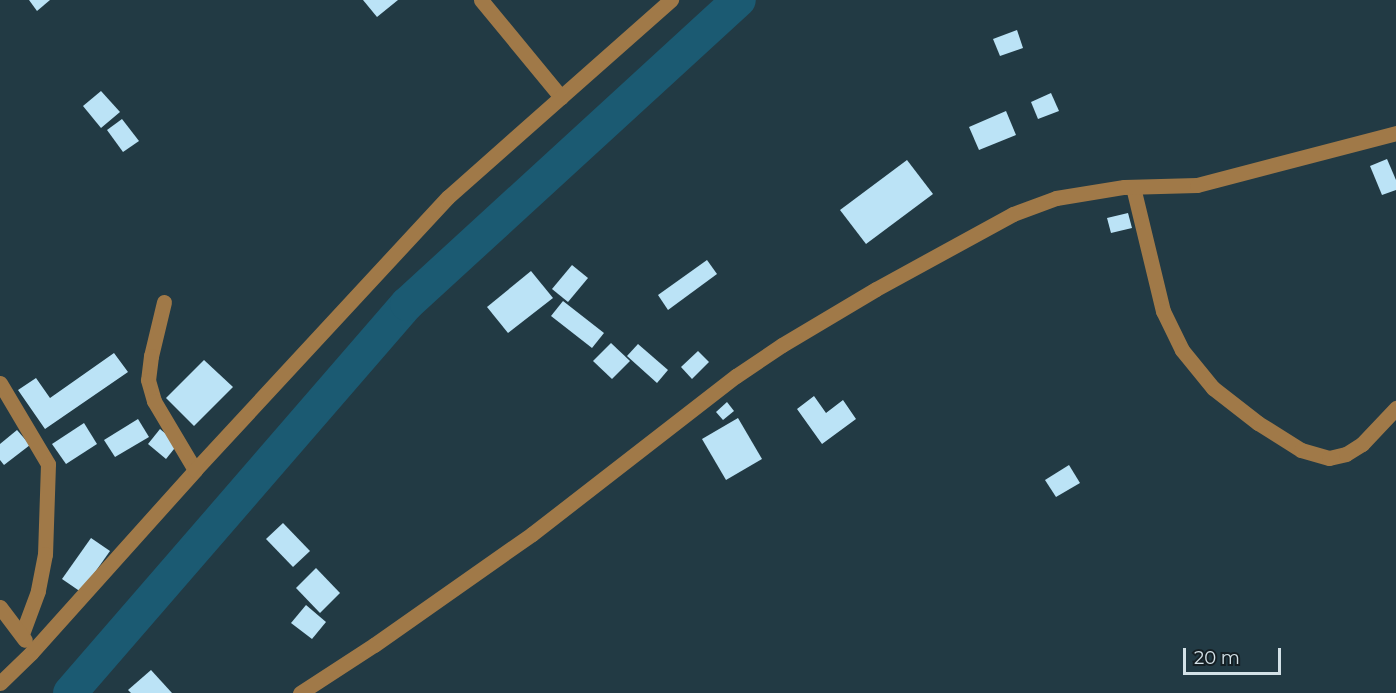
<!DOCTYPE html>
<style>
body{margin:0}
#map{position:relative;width:1396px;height:693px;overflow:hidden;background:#223a44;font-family:Montserrat,sans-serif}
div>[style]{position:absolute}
.canal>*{height:34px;margin:-17px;padding:0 17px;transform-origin:17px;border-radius:17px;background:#1b5a72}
.building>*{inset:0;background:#bbe3f6}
.minor>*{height:15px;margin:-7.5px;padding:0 7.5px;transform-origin:7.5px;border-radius:7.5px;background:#a07948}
span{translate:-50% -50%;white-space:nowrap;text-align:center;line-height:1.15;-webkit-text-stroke:6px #151f24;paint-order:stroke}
.scale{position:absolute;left:1183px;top:648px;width:98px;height:27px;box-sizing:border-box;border:3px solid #d3e1e7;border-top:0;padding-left:8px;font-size:18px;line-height:21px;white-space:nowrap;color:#d3e1e7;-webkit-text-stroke:4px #151f24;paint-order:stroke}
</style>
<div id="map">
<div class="canal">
<i style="left:70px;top:693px;width:515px;rotate:-49.1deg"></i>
<i style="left:407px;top:304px;width:450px;rotate:-42.5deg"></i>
</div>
<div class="building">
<i style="clip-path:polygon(29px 0,50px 0,37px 11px)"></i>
<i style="clip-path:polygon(363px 0,398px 0,377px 17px)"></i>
<i style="clip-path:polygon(1017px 30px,1023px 48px,1000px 56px,993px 39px)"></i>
<i style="clip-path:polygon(101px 91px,120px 112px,101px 128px,83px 106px)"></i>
<i style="clip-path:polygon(1051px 93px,1059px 111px,1038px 119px,1031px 102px)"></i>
<i style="clip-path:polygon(1006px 111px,1016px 135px,979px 150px,969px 127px)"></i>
<i style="clip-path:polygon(122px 119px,139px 141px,123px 152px,107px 130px)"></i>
<i style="clip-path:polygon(1387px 159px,1396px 180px,1396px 190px,1382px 195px,1370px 166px)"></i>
<i style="clip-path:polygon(907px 160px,933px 194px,866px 244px,840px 210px)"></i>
<i style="clip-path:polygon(1128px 213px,1132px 228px,1111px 233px,1107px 218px)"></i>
<i style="clip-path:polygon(707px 260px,717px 274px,668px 310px,658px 295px)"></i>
<i style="clip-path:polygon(572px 265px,588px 278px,568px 302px,552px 289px)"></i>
<i style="clip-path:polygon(531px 271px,553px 298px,508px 333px,487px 307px)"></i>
<i style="clip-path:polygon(563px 301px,604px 333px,592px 348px,551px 316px)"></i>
<i style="clip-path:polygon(611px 343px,630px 361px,612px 379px,593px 361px)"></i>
<i style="clip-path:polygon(638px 344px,668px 370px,657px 383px,627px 356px)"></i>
<i style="clip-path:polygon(698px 351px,709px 362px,692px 379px,681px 367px)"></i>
<i style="clip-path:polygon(114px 353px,128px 372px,45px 429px,18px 390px,36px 378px,50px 398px)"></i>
<i style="clip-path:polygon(204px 360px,233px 387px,194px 426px,166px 398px)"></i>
<i style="clip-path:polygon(814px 396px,826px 413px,843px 400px,856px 419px,822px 444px,797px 409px)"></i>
<i style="clip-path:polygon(727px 402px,734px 411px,723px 420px,716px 412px)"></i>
<i style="clip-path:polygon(738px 418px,762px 459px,726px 480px,702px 439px)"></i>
<i style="clip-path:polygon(138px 419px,149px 437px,115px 457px,104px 440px)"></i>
<i style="clip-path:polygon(84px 423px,97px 444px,66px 464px,52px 444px)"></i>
<i style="clip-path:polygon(160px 429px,178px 444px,166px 459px,148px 444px)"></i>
<i style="clip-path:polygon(17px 430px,30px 445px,4px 465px,0 460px,0 444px)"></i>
<i style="clip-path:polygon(1069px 465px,1080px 483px,1056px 497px,1045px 480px)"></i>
<i style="clip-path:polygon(283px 523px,310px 551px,293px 567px,266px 539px)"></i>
<i style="clip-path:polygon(91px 538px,110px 551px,81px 592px,62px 579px)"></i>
<i style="clip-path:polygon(316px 568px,340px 593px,320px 613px,296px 588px)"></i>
<i style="clip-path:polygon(306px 605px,326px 622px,312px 639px,291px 623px)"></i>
<i style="clip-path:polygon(151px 670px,172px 693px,131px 693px,128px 690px)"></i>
</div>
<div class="minor">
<i style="left:481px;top:0;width:126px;rotate:50.5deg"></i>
<i style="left:1133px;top:187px;width:128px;rotate:76.4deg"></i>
<i style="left:1163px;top:311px;width:43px;rotate:64deg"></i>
<i style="left:1182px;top:350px;width:49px;rotate:50.8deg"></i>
<i style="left:1213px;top:388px;width:57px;rotate:37.9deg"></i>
<i style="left:1258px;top:423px;width:51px;rotate:32.1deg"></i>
<i style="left:1301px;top:450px;width:29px;rotate:16deg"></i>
<i style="left:1329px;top:458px;width:17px;rotate:-13deg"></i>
<i style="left:1346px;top:454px;width:19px;rotate:-32deg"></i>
<i style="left:1362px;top:444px;width:50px;rotate:-46.6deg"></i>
<i style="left:164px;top:302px;width:56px;rotate:103.5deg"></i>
<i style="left:151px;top:356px;width:24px;rotate:97deg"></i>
<i style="left:148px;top:380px;width:22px;rotate:74deg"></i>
<i style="left:154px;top:401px;width:80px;rotate:59.3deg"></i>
<i style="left:0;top:383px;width:94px;rotate:59.3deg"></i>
<i style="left:48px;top:464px;width:90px;rotate:91.9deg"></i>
<i style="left:45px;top:554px;width:38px;rotate:101deg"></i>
<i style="left:38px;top:591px;width:46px;rotate:110.4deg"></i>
<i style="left:0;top:607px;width:41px;rotate:52.9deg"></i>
<i style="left:0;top:683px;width:43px;rotate:-44.1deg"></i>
<i style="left:31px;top:653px;width:246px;rotate:-48.1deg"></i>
<i style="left:195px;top:470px;width:372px;rotate:-47.2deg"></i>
<i style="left:448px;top:197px;width:298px;rotate:-41.5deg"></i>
<i style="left:300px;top:693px;width:88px;rotate:-33deg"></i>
<i style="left:374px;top:645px;width:193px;rotate:-35.1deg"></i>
<i style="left:532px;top:534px;width:258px;rotate:-37.8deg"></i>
<i style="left:736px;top:376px;width:55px;rotate:-34deg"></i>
<i style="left:782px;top:345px;width:109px;rotate:-30.8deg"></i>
<i style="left:876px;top:289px;width:156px;rotate:-28.7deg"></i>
<i style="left:1013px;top:214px;width:46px;rotate:-20.4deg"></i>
<i style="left:1056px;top:198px;width:69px;rotate:-9.2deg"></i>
<i style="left:1124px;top:187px;width:73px;rotate:-1.6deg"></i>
<i style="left:1197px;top:185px;width:206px;rotate:-14.6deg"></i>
</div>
<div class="scale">20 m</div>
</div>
